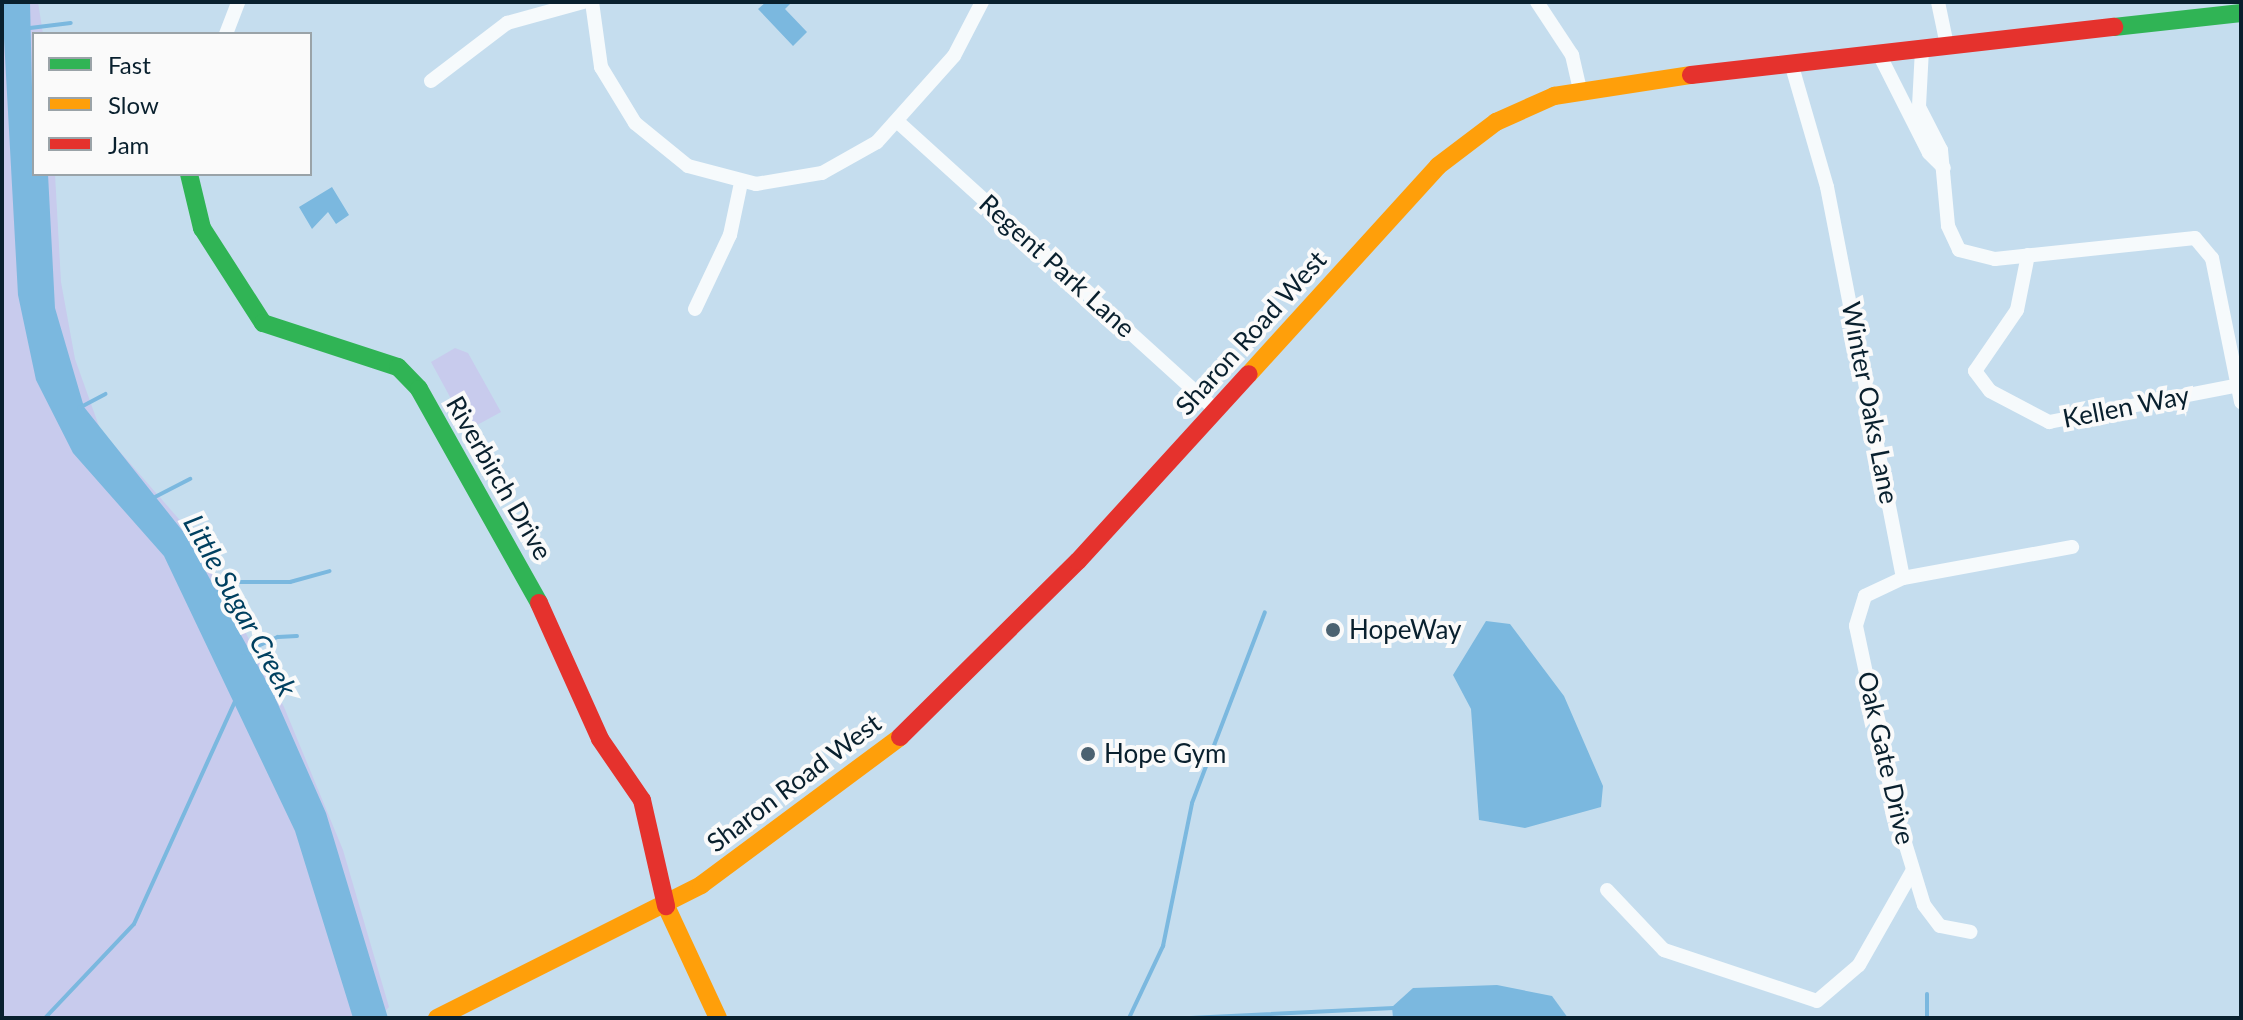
<!DOCTYPE html>
<style>
body{margin:0}
#map{position:relative;width:2243px;height:1020px;overflow:hidden;background:#c5ddee;font-family:Lato,sans-serif}
div>[style]{position:absolute}
.green>*{inset:0;background:#c8cbed}
.water>*{inset:0;background:#7bb8df}
.stream>*{height:4px;margin:-2px;padding:0 2px;transform-origin:2px;border-radius:2px;background:#7bb8df}
.street>*{height:14px;margin:-7px;padding:0 7px;transform-origin:7px;border-radius:7px;background:#f6fafc}
.fast>*{height:18px;margin:-9px;padding:0 9px;transform-origin:9px;border-radius:9px;background:#30b455}
.slow>*{height:18px;margin:-9px;padding:0 9px;transform-origin:9px;border-radius:9px;background:#ff9f0a}
.jam>*{height:18px;margin:-9px;padding:0 9px;transform-origin:9px;border-radius:9px;background:#e5322d}
.dots>*{width:22px;height:22px;translate:-50% -50%;box-sizing:border-box;border:4px solid #fafafa;border-radius:50%}
span{translate:-50% -50%;white-space:nowrap;text-align:center;line-height:1.15;-webkit-text-stroke:8px #fafafa;paint-order:stroke}
.street-label{font-size:26px;color:#09202e}
.poi-label{font-size:26px;color:#09202e}
.left{translate:0 -50%;text-align:left}
.water-label{font-size:28px;color:#004060;font-style:italic}
.frame{position:absolute;inset:0;border:4px solid #09202e;pointer-events:none}
.legend{position:absolute;left:32px;top:32px;width:280px;height:144px;box-sizing:border-box;background:#fafafa;border:2px solid #9aa3a8;margin:0;padding:10px 14px;list-style:none;font-size:24px;color:#09202e}
.legend li{display:flex;align-items:center;gap:16px;height:40px}
.legend b{width:40px;border:2px solid #9aa3a8}
</style>
<div id="map">
<div class="green">
<i style="clip-path:polygon(2px 2px,38px 2px,43px 34px,34px 34px,34px 174px,55px 174px,61px 282px,75px 359px,100px 429px,199px 542px,284px 707px,343px 850px,389px 1007px,379px 1018px,2px 1018px)"></i>
<i style="clip-path:polygon(455px 348px,468px 353px,501px 412px,468px 430px,431px 362px)"></i>
</div>
<div class="water">
<i style="clip-path:polygon(2px 2px,30px 2px,34px 174px,48px 174px,55px 308px,84px 407px,185px 534px,273px 693px,326px 813px,388px 1018px,353px 1018px,295px 831px,164px 556px,73px 453px,36px 380px,18px 295px)"></i>
<i style="clip-path:polygon(766px 2px,792px 2px,785px 9px,807px 32px,793px 46px,758px 9px)"></i>
<i style="clip-path:polygon(332px 187px,349px 215px,336px 224px,328px 212px,312px 229px,299px 207px)"></i>
<i style="clip-path:polygon(1486px 621px,1510px 624px,1564px 696px,1603px 786px,1601px 807px,1525px 828px,1479px 820px,1471px 709px,1453px 675px)"></i>
<i style="clip-path:polygon(1497px 985px,1552px 996px,1568px 1018px,1393px 1018px,1392px 1007px,1413px 988px)"></i>
</div>
<div class="stream">
<i style="left:30px;top:28px;width:41px;rotate:-7deg"></i>
<i style="left:79px;top:408px;width:30px;rotate:-28deg"></i>
<i style="left:153px;top:498px;width:42px;rotate:-27.2deg"></i>
<i style="left:212px;top:594px;width:29px;rotate:-25deg"></i>
<i style="left:238px;top:582px;width:52px"></i>
<i style="left:290px;top:582px;width:41px;rotate:-15.4deg"></i>
<i style="left:243px;top:653px;width:38px;rotate:-25deg"></i>
<i style="left:278px;top:637px;width:19px;rotate:-3deg"></i>
<i style="left:45px;top:1018px;width:129px;rotate:-46.6deg"></i>
<i style="left:134px;top:924px;width:247px;rotate:-65.6deg"></i>
<i style="left:1129px;top:1018px;width:80px;rotate:-64.7deg"></i>
<i style="left:1163px;top:946px;width:146px;rotate:-78.5deg"></i>
<i style="left:1192px;top:803px;width:204px;rotate:-69.1deg"></i>
<i style="left:1190px;top:1018px;width:204px;rotate:-2.8deg"></i>
<i style="left:1927px;top:1018px;width:24px;rotate:-90deg"></i>
</div>
<div class="street">
<i style="left:592px;top:2px;width:66px;rotate:82.1deg"></i>
<i style="left:601px;top:67px;width:66px;rotate:58.7deg"></i>
<i style="left:635px;top:123px;width:68px;rotate:39.1deg"></i>
<i style="left:688px;top:166px;width:70px;rotate:14.8deg"></i>
<i style="left:756px;top:184px;width:67px;rotate:-9.5deg"></i>
<i style="left:822px;top:173px;width:63px;rotate:-29.4deg"></i>
<i style="left:877px;top:142px;width:115px;rotate:-48.2deg"></i>
<i style="left:954px;top:56px;width:61px;rotate:-62.6deg"></i>
<i style="left:1537px;top:2px;width:64px;rotate:56.6deg"></i>
<i style="left:1572px;top:55px;width:36px;rotate:77deg"></i>
<i style="left:1938px;top:2px;width:44px;rotate:78.2deg"></i>
<i style="left:226px;top:34px;width:34px;rotate:-69deg"></i>
<i style="left:1922px;top:49px;width:58px;rotate:93deg"></i>
<i style="left:1919px;top:107px;width:48px;rotate:62.9deg"></i>
<i style="left:1941px;top:150px;width:76px;rotate:84.7deg"></i>
<i style="left:1948px;top:226px;width:26px;rotate:65deg"></i>
<i style="left:1959px;top:250px;width:37px;rotate:14deg"></i>
<i style="left:1995px;top:259px;width:201px;rotate:-6deg"></i>
<i style="left:2195px;top:238px;width:26px;rotate:50deg"></i>
<i style="left:2212px;top:258px;width:147px;rotate:78.6deg"></i>
<i style="left:1879px;top:54px;width:111px;rotate:63.2deg"></i>
<i style="left:1929px;top:153px;width:21px;rotate:45deg"></i>
<i style="left:1791px;top:63px;width:129px;rotate:73.8deg"></i>
<i style="left:1827px;top:187px;width:398px;rotate:79deg"></i>
<i style="left:1903px;top:578px;width:172px;rotate:-10.4deg"></i>
<i style="left:431px;top:81px;width:96px;rotate:-37.3deg"></i>
<i style="left:507px;top:23px;width:79px;rotate:-15.4deg"></i>
<i style="left:898px;top:122px;width:429px;rotate:42.2deg"></i>
<i style="left:2028px;top:255px;width:56px;rotate:101.3deg"></i>
<i style="left:2017px;top:310px;width:74px;rotate:124.5deg"></i>
<i style="left:1975px;top:371px;width:25px;rotate:53deg"></i>
<i style="left:1990px;top:391px;width:67px;rotate:27.7deg"></i>
<i style="left:2049px;top:422px;width:188px;rotate:-11deg"></i>
<i style="left:695px;top:309px;width:82px;rotate:-64.7deg"></i>
<i style="left:730px;top:235px;width:53px;rotate:-78.1deg"></i>
<i style="left:1903px;top:578px;width:42px;rotate:154.7deg"></i>
<i style="left:1865px;top:596px;width:31px;rotate:107deg"></i>
<i style="left:1856px;top:626px;width:188px;rotate:78deg"></i>
<i style="left:1895px;top:810px;width:99px;rotate:73deg"></i>
<i style="left:1924px;top:905px;width:26px;rotate:53deg"></i>
<i style="left:1940px;top:926px;width:31px;rotate:11deg"></i>
<i style="left:1607px;top:890px;width:83px;rotate:46.5deg"></i>
<i style="left:1664px;top:950px;width:161px;rotate:18.4deg"></i>
<i style="left:1817px;top:1001px;width:55px;rotate:-40.6deg"></i>
<i style="left:1859px;top:965px;width:109px;rotate:-60.4deg"></i>
</div>
<div class="fast">
<i style="left:2114px;top:27px;width:128px;rotate:-6.3deg"></i>
<i style="left:189px;top:174px;width:56px;rotate:76.5deg"></i>
<i style="left:202px;top:228px;width:113px;rotate:57.3deg"></i>
<i style="left:263px;top:323px;width:142px;rotate:18.1deg"></i>
<i style="left:398px;top:367px;width:30px;rotate:46deg"></i>
<i style="left:419px;top:389px;width:245px;rotate:60.7deg"></i>
</div>
<div class="slow">
<i style="left:1249px;top:374px;width:281px;rotate:-47.7deg"></i>
<i style="left:1438px;top:166px;width:73px;rotate:-37.2deg"></i>
<i style="left:1496px;top:122px;width:64px;rotate:-24.1deg"></i>
<i style="left:1554px;top:96px;width:139px;rotate:-8.7deg"></i>
<i style="left:666px;top:906px;width:123px;rotate:65.1deg"></i>
<i style="left:437px;top:1018px;width:296px;rotate:-26.7deg"></i>
<i style="left:701px;top:885px;width:248px;rotate:-36.6deg"></i>
</div>
<div class="jam">
<i style="left:1691px;top:75px;width:426px;rotate:-6.5deg"></i>
<i style="left:539px;top:603px;width:149px;rotate:65.8deg"></i>
<i style="left:600px;top:739px;width:74px;rotate:55.5deg"></i>
<i style="left:642px;top:800px;width:109px;rotate:77.2deg"></i>
<i style="left:900px;top:737px;width:250px;rotate:-44.7deg"></i>
<i style="left:1078px;top:561px;width:253px;rotate:-47.6deg"></i>
</div>
<div class="dots">
<i style="left:1333px;top:630px;background:#4b6271"></i>
<i style="left:1088px;top:754px;background:#4b6271"></i>
</div>
<div class="street-label">
<span style="left:1057px;top:266px;rotate:42deg">Regent Park Lane</span>
<span style="left:1251px;top:333px;rotate:-48deg">Sharon Road West</span>
<span style="left:1870px;top:403px;rotate:79deg">Winter Oaks Lane</span>
<span style="left:2126px;top:407px;rotate:-11deg">Kellen Way</span>
<span style="left:499px;top:478px;rotate:60deg">Riverbirch Drive</span>
<span style="left:1886px;top:758px;rotate:77deg">Oak Gate Drive</span>
<span style="left:794px;top:783px;rotate:-37deg">Sharon Road West</span>
</div>
<div class="poi-label">
<span class="left" style="left:1349px;top:630px">HopeWay</span>
<span class="left" style="left:1104px;top:754px">Hope Gym</span>
</div>
<div class="water-label">
<span style="left:241px;top:605px;rotate:61deg">Little Sugar Creek</span>
</div>
<div class="frame"></div>
<ul class="legend">
<li><b style="height:10px;background:#30b455"></b>Fast</li>
<li><b style="height:10px;background:#ff9f0a"></b>Slow</li>
<li><b style="height:10px;background:#e5322d"></b>Jam</li>
</ul>
</div>
